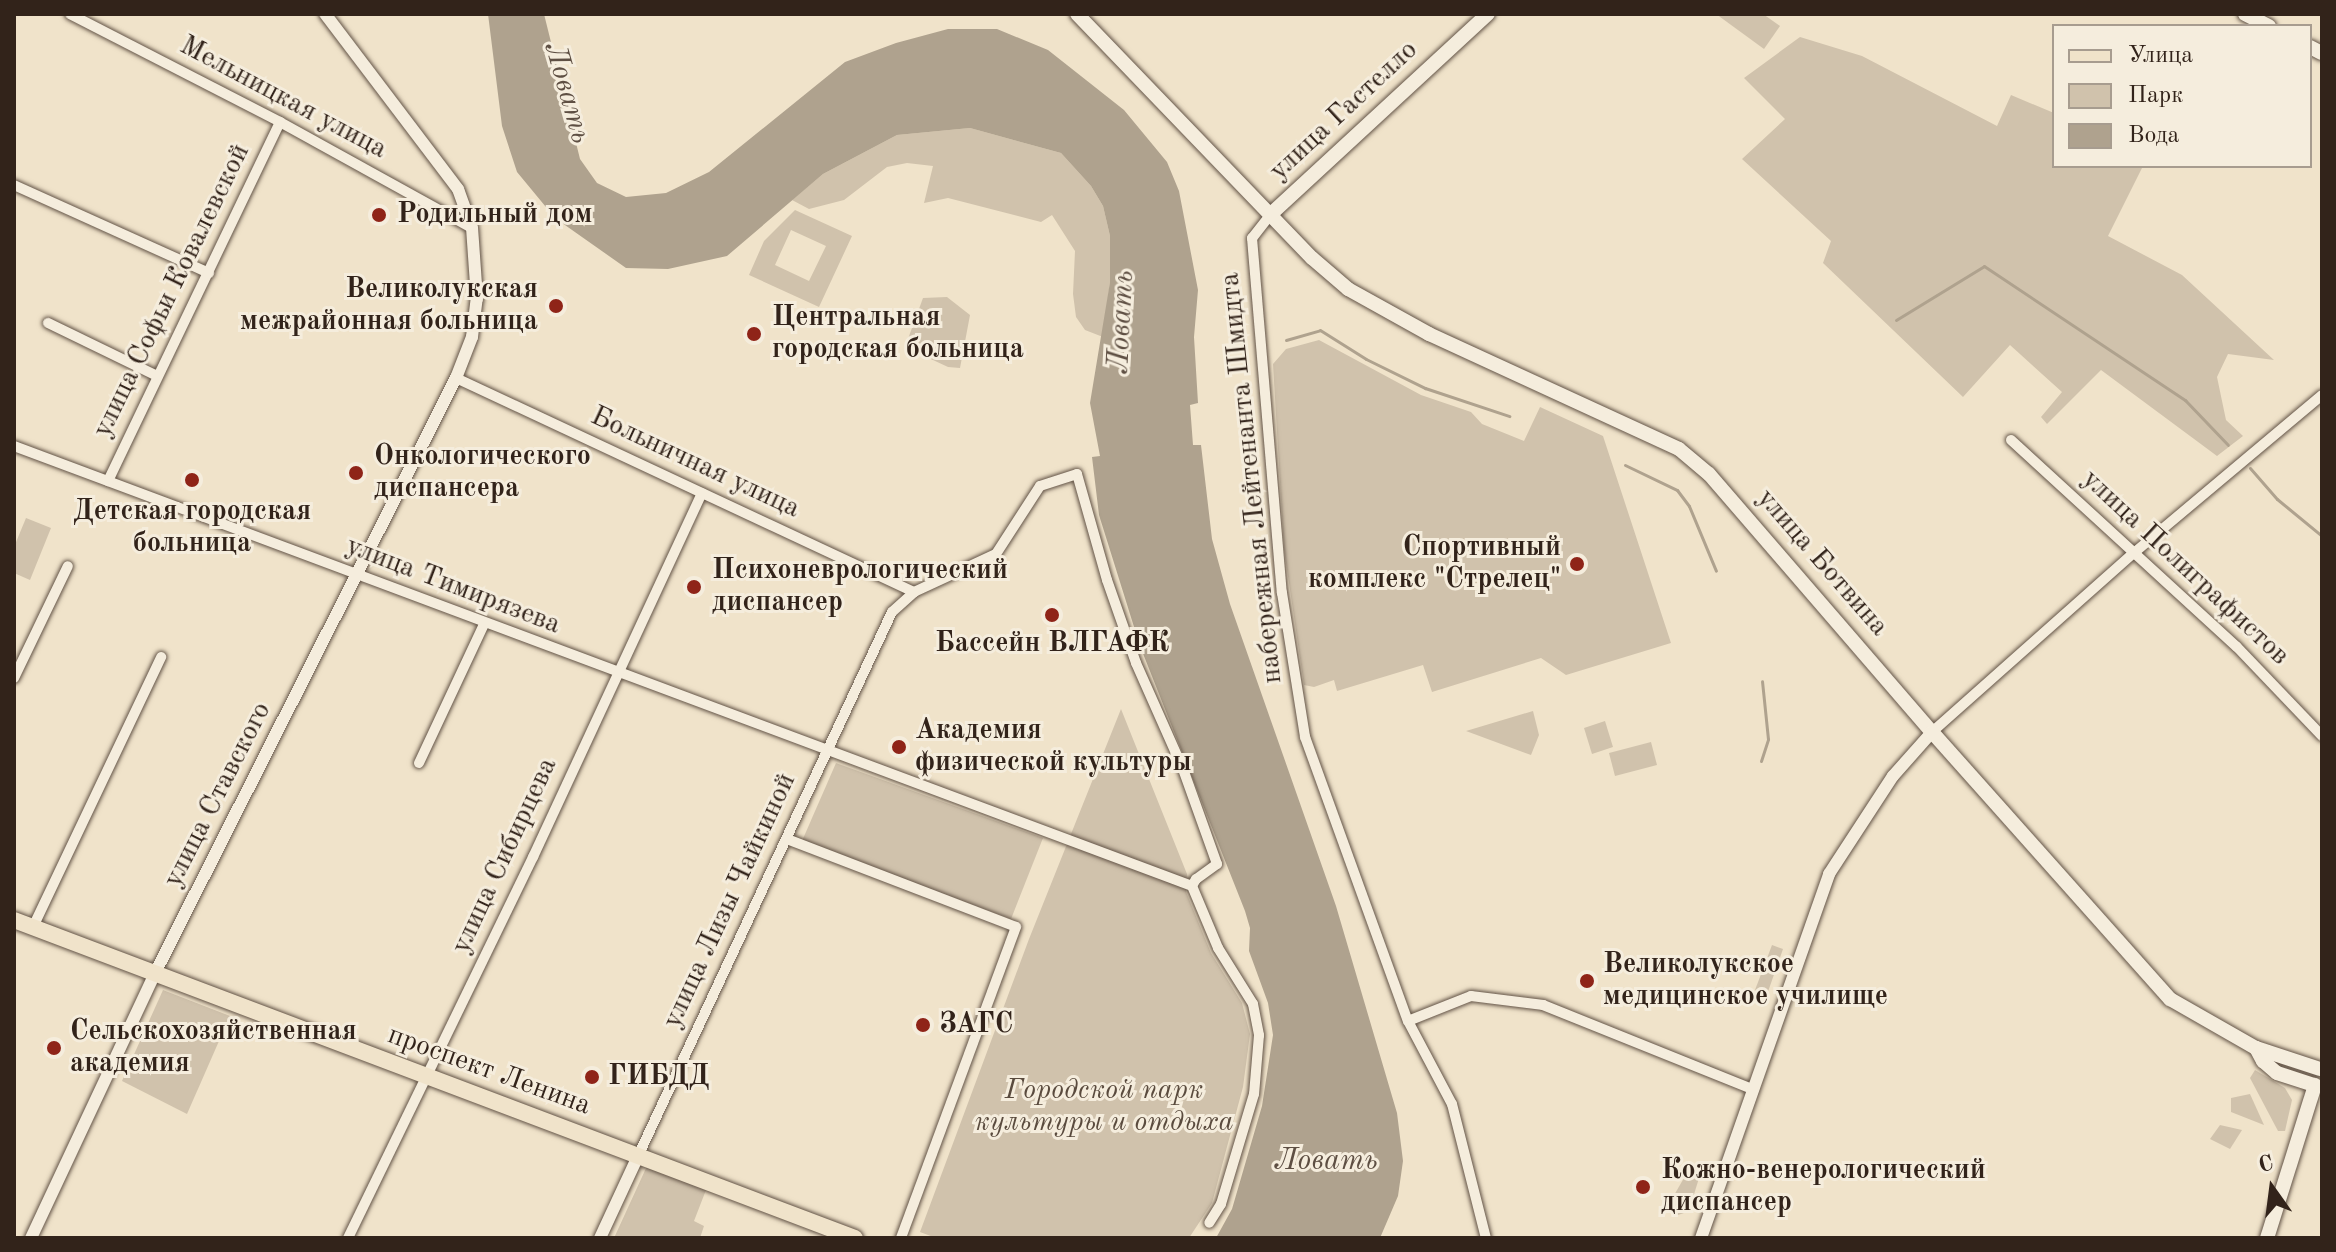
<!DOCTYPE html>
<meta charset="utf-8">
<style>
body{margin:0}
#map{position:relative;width:2336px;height:1252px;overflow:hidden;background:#f0e3ca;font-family:"Old Standard TT",serif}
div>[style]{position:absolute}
.green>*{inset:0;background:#d0c2ac}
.water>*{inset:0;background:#afa28e}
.stream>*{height:3px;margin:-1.5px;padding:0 1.5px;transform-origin:1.5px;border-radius:1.5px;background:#afa28e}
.roads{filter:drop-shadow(0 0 2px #625346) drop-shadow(0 0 2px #625346)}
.minor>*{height:10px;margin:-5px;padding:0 5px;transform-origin:5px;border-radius:5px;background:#f5eddd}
.tertiary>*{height:12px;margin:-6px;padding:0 6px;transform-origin:6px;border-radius:6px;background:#f5eddd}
.secondary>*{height:14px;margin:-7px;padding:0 7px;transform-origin:7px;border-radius:7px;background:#f5eddd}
.primary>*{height:16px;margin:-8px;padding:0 8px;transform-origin:8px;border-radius:8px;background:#f0e3ca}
.dots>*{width:22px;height:22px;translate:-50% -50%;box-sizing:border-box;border:4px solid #f5eddd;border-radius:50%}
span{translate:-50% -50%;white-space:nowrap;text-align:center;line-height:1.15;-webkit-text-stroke:6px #f5eddd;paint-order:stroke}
.street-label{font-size:28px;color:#32231a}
.poi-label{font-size:28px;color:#32231a;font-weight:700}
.left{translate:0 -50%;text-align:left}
.right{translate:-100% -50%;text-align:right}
.park-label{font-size:28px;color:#5a4b3e;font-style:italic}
.water-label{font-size:30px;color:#5e4f43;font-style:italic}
.frame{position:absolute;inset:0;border:16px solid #32231a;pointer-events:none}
.legend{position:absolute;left:2052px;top:24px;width:260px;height:144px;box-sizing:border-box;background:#f5eddd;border:2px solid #a79c8f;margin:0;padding:10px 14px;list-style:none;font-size:24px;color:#32231a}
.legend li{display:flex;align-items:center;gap:16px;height:40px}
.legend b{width:40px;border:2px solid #a79c8f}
.north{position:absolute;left:2232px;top:1148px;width:80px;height:80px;-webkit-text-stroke:6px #f5eddd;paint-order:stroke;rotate:346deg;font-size:22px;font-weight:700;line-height:32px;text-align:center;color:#32231a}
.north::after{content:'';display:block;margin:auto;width:28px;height:36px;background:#32231a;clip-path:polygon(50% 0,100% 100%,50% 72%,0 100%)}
</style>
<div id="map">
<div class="green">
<i style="clip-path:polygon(1716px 14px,1763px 14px,1780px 26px,1764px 49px)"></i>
<i style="clip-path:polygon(1800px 37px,1862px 56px,1997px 126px,2011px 95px,2054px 113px,2054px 166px,2143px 166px,2108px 236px,2182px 275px,2274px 360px,2228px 354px,2217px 377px,2226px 420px,2243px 436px,2217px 456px,2101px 370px,2047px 424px,2041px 417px,2062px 392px,2010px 345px,1963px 397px,1823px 263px,1831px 241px,1742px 159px,1785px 119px,1744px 78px)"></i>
<i style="clip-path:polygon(970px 128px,1061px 153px,1091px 186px,1103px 206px,1110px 236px,1110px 282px,1103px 337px,1085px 330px,1076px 317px,1073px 294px,1075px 251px,1052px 215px,1041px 222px,948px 198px,924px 203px,933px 166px,907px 163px,887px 167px,844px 200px,809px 209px,792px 200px,823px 174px,897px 135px)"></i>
<i style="clip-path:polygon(evenodd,795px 210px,852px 236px,819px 307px,749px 275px,764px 241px,795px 210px,791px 230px,826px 246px,809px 281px,775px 265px,791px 230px)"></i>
<i style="clip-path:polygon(947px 297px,970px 315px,960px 368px,948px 367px,905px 347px,923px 298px)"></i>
<i style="clip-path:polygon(1319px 340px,1421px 395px,1471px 412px,1482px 424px,1524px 441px,1540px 407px,1603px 436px,1671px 643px,1566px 675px,1541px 658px,1432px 692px,1423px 665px,1337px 691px,1334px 680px,1314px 687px,1304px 685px,1284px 549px,1273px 364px,1286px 349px)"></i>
<i style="clip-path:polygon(26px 518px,51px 528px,30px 580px,14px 573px,14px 547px)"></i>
<i style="clip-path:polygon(1121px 709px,1187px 874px,1186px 892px,1211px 953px,1242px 1003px,1250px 1034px,1243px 1087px,1212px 1203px,1189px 1238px,936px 1238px,920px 1232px,1029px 939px)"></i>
<i style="clip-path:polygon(1533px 711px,1539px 735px,1531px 755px,1466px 731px)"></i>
<i style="clip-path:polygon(1605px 721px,1613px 747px,1592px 754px,1584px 728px)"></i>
<i style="clip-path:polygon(1651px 742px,1657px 765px,1615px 776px,1609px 753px)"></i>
<i style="clip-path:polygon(836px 763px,1043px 838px,1011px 919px,802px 841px)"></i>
<i style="clip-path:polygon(1772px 945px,1783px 949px,1764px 1003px,1752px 998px)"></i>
<i style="clip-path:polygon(163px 990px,230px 1016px,187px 1114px,122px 1081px)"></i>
<i style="clip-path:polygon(2255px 1070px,2285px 1088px,2292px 1100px,2285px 1131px,2278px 1131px,2250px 1078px)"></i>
<i style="clip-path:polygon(2250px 1094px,2264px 1125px,2231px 1112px,2231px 1098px)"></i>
<i style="clip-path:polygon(2220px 1125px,2242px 1130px,2230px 1149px,2210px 1139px)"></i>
<i style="clip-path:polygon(647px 1166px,706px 1190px,694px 1221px,704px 1226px,700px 1238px,614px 1238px)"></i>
<i style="clip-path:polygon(1695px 1166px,1700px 1175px,1691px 1204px,1684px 1213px,1675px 1216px,1671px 1209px,1673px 1197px,1688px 1171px)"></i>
</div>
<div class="water">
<i style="clip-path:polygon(488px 14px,544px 14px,580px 159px,597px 183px,626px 197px,666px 193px,709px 172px,845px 62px,896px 43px,948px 29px,997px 29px,1048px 50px,1124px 110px,1167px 162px,1179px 191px,1198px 290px,1194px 337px,1198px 403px,1190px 405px,1193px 445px,1201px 445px,1212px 539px,1230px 604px,1336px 906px,1397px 1113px,1403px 1161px,1398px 1196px,1380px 1238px,1216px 1238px,1232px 1209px,1262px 1106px,1273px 1035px,1268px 1003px,1249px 951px,1250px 928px,1245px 911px,1140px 646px,1099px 515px,1092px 457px,1100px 456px,1090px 403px,1110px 282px,1110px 236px,1103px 206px,1091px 186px,1061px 153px,970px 128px,897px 135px,823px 174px,727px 256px,668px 269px,626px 268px,555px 218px,517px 172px,502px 126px)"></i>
</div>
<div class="stream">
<i style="left:1896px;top:320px;width:103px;rotate:-31.5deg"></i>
<i style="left:1984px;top:266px;width:242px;rotate:33.7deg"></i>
<i style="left:2185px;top:400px;width:62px;rotate:46.3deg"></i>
<i style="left:1286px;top:340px;width:35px;rotate:-16deg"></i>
<i style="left:1320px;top:330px;width:54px;rotate:32.2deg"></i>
<i style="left:1366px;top:359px;width:66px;rotate:26.2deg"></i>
<i style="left:1425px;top:388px;width:89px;rotate:18.4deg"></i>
<i style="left:1625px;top:465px;width:58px;rotate:25.7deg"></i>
<i style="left:1677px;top:490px;width:20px;rotate:53deg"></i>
<i style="left:1689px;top:506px;width:70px;rotate:67.4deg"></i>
<i style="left:2250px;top:468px;width:41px;rotate:48.9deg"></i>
<i style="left:2277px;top:499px;width:58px;rotate:39.4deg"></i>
<i style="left:1761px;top:761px;width:23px;rotate:-72deg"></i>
<i style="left:1768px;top:739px;width:58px;rotate:-95.9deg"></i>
</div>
<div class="roads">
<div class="minor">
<i style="left:70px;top:14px;width:236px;rotate:27.2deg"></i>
<i style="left:280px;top:122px;width:219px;rotate:28.9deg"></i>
<i style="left:14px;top:185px;width:214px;rotate:24.3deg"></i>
<i style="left:1271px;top:214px;width:31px;rotate:128deg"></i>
<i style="left:1252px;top:238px;width:356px;rotate:85.2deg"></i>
<i style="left:1282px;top:593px;width:146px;rotate:80.9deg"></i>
<i style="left:1305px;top:737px;width:302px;rotate:70.1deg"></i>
<i style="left:1408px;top:1021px;width:94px;rotate:62.1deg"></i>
<i style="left:1452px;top:1104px;width:138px;rotate:75.8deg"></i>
<i style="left:48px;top:323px;width:121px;rotate:25.9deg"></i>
<i style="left:456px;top:378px;width:506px;rotate:25.04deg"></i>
<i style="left:2011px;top:440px;width:306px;rotate:42.5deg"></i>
<i style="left:2237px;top:647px;width:123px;rotate:46.3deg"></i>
<i style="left:14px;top:446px;width:1257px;rotate:20.48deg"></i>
<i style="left:108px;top:481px;width:398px;rotate:-64.4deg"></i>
<i style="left:14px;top:678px;width:124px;rotate:-64.3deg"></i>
<i style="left:1932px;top:732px;width:271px;rotate:-41.6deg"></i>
<i style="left:2135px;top:552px;width:244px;rotate:-40deg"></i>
<i style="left:419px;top:763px;width:153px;rotate:-64.9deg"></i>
<i style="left:787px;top:839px;width:245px;rotate:21deg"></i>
<i style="left:1016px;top:927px;width:332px;rotate:110.3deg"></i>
<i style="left:1192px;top:886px;width:67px;rotate:67.2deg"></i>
<i style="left:1218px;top:948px;width:66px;rotate:58deg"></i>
<i style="left:1253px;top:1004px;width:32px;rotate:79deg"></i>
<i style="left:1259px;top:1035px;width:59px;rotate:94.8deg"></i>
<i style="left:1254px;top:1094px;width:115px;rotate:106.7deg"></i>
<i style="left:1221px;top:1204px;width:22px;rotate:122deg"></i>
<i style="left:33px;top:927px;width:299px;rotate:-64.6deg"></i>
<i style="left:1408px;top:1021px;width:68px;rotate:-21.6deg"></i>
<i style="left:1471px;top:996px;width:73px;rotate:7.1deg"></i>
<i style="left:1543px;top:1005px;width:225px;rotate:21.9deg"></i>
<i style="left:639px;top:1154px;width:598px;rotate:-64.98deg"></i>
<i style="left:892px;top:612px;width:30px;rotate:-42deg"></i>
<i style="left:914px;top:592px;width:90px;rotate:-24.9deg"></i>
<i style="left:996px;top:554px;width:81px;rotate:-57.1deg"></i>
<i style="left:1040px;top:486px;width:39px;rotate:-18deg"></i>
<i style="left:1077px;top:474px;width:110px;rotate:74.2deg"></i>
<i style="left:1107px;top:580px;width:88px;rotate:70.7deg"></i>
<i style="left:1136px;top:663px;width:116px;rotate:66.1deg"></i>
<i style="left:1183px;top:769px;width:101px;rotate:70.3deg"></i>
<i style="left:1217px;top:864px;width:26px;rotate:144deg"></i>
<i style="left:1196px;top:879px;width:8px;rotate:120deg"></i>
<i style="left:348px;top:1238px;width:424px;rotate:-64.1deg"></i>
<i style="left:533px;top:857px;width:401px;rotate:-65.1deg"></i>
</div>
<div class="tertiary">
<i style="left:31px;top:1238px;width:293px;rotate:-64.9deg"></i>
<i style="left:155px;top:973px;width:667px;rotate:-63.17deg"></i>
<i style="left:456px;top:378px;width:44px;rotate:-68.7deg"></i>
<i style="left:472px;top:337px;width:38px;rotate:-83deg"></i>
<i style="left:477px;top:299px;width:71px;rotate:-94deg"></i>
<i style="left:472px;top:228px;width:41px;rotate:-109.7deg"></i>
<i style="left:458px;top:189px;width:220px;rotate:-127.2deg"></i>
<i style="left:600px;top:1238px;width:93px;rotate:-65.1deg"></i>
<i style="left:1701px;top:1238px;width:386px;rotate:-70.6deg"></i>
<i style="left:1829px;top:874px;width:117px;rotate:-56.9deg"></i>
<i style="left:1893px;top:776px;width:59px;rotate:-48.4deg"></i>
</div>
<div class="secondary">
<i style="left:1077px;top:14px;width:339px;rotate:46.1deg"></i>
<i style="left:1312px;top:258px;width:48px;rotate:40.7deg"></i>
<i style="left:1348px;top:289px;width:93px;rotate:29.1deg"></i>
<i style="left:1429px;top:334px;width:275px;rotate:24.7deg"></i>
<i style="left:1679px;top:449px;width:39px;rotate:40deg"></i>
<i style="left:1709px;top:474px;width:341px;rotate:49.2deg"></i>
<i style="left:1932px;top:732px;width:358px;rotate:48.3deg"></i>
<i style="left:2170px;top:999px;width:99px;rotate:29.7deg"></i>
<i style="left:2256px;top:1048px;width:67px;rotate:18.2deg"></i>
<i style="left:2245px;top:14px;width:27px;rotate:27deg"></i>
<i style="left:2310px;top:47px;width:13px;rotate:27deg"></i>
<i style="left:1271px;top:214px;width:295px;rotate:-42.7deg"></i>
<i style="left:2256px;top:1048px;width:15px;rotate:62deg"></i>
<i style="left:2263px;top:1061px;width:18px;rotate:41deg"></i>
<i style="left:2277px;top:1073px;width:40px;rotate:18deg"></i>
<i style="left:2315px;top:1085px;width:160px;rotate:107.4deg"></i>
</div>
<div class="primary">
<i style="left:14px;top:920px;width:899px;rotate:20.71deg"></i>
</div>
</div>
<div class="dots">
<i style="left:379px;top:215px;background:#8f2418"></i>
<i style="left:556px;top:306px;background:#8f2418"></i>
<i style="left:754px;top:334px;background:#8f2418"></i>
<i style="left:356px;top:473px;background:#8f2418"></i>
<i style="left:192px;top:480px;background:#8f2418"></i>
<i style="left:1577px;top:564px;background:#8f2418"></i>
<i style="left:694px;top:587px;background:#8f2418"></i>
<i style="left:1052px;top:615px;background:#8f2418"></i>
<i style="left:899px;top:747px;background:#8f2418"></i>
<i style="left:1587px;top:981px;background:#8f2418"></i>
<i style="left:923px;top:1025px;background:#8f2418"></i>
<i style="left:54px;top:1048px;background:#8f2418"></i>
<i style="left:592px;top:1077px;background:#8f2418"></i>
<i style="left:1643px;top:1187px;background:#8f2418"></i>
</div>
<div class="street-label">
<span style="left:283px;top:98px;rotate:28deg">Мельницкая улица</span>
<span style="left:1344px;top:111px;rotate:-43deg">улица Гастелло</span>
<span style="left:172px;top:291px;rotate:-64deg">улица Софьи Ковалевской</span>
<span style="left:695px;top:463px;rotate:25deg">Больничная улица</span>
<span style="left:1252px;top:478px;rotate:-96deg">набережная Лейтенанта Шмидта</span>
<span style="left:1822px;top:563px;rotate:49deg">улица Ботвина</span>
<span style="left:2185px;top:568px;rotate:43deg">улица Полиграфистов</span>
<span style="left:453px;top:586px;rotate:21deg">улица Тимирязева</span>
<span style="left:218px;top:795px;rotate:-63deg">улица Ставского</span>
<span style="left:505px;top:856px;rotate:-65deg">улица Сибирцева</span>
<span style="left:730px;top:901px;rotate:-65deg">улица Лизы Чайкиной</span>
<span style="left:489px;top:1071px;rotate:20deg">проспект Ленина</span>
</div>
<div class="poi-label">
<span class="left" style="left:397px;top:215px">Родильный дом</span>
<span class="right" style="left:538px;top:306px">Великолукская<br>межрайонная больница</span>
<span class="left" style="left:772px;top:334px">Центральная<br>городская больница</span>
<span class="left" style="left:374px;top:473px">Онкологического<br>диспансера</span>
<span style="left:192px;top:528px">Детская городская<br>больница</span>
<span class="right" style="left:1561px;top:564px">Спортивный<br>комплекс "Стрелец"</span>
<span class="left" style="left:712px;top:587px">Психоневрологический<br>диспансер</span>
<span style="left:1052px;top:644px">Бассейн ВЛГАФК</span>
<span class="left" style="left:915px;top:747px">Aкадемия<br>физической культуры</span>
<span class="left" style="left:1603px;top:981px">Великолукское<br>медицинское училище</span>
<span class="left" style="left:939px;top:1025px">ЗАГС</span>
<span class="left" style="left:70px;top:1048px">Сельскохозяйственная<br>академия</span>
<span class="left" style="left:608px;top:1077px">ГИБДД</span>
<span class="left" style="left:1661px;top:1187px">Кожно-венерологический<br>диспансер</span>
</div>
<div class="park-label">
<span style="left:1104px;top:1107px">Городской парк<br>культуры и отдыха</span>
</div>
<div class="water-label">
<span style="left:567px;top:93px;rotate:74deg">Ловать</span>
<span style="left:1122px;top:322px;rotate:-87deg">Ловать</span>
<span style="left:1326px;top:1161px">Ловать</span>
</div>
<div class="frame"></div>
<ul class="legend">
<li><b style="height:10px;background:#f0e3ca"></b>Улица</li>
<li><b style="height:22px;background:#d0c2ac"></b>Парк</li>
<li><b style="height:22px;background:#afa28e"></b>Вода</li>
</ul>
<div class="north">С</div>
</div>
